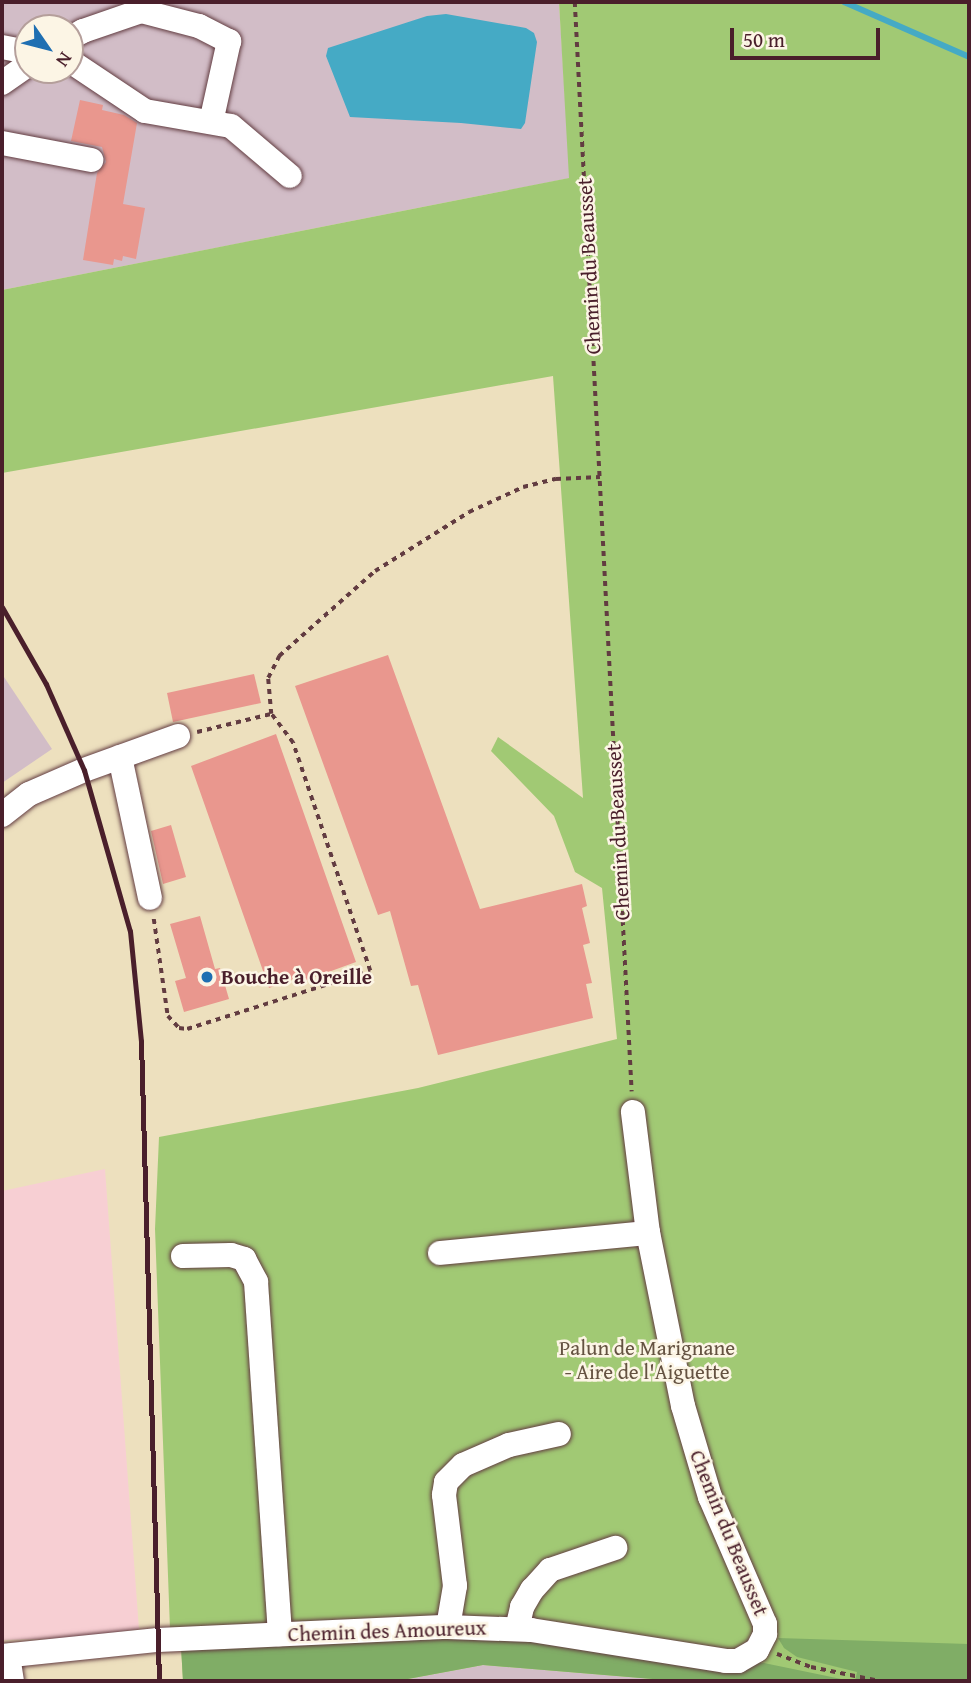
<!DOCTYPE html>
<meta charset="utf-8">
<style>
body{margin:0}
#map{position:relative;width:971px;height:1683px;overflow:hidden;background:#ede0be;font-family:"Gentium Book Plus",serif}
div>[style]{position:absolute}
.built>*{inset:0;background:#f7cfd3}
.industrial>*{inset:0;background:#d2bdc7}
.green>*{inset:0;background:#a1c974}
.forest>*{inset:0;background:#80ad66}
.water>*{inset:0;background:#45aac5}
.stream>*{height:6px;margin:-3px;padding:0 3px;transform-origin:3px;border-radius:3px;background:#45aac5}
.building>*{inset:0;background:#e9978e}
.path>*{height:3.5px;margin-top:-1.75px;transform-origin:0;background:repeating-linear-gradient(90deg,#623c41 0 5px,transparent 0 10px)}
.roads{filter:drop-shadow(0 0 2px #623c41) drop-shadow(0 0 2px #623c41)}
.minor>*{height:24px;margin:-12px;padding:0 12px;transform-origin:12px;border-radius:12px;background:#fff}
.rail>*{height:5px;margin:-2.5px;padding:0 2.5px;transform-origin:2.5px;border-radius:2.5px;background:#4a1f2b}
.dots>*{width:19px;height:19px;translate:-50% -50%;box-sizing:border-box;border:4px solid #fcf5e5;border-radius:50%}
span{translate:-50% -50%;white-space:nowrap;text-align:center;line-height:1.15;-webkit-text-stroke:5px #fcf5e5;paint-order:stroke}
.street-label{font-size:21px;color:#4a1f2b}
.poi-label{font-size:21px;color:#4a1f2b;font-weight:700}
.left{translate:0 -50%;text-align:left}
.park-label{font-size:21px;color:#645241}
.frame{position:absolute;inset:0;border:4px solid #4a1f2b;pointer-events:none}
.north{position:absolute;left:14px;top:14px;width:70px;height:70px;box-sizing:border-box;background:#fcf5e5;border:2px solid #b59f9b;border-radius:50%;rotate:125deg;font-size:19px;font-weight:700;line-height:28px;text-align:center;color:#4a1f2b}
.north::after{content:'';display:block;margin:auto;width:24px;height:32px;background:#1f6fb2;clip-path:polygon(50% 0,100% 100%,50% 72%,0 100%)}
.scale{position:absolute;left:730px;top:28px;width:150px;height:32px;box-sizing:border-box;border:4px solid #4a1f2b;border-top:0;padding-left:9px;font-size:21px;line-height:24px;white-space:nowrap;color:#4a1f2b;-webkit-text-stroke:5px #fcf5e5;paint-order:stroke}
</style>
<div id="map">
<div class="built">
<i style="clip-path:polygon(105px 1169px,139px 1629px,72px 1638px,2px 1640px,2px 1191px)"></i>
</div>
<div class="industrial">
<i style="clip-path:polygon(evenodd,2px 2px,559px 2px,570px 178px,2px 290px,2px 2px,28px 28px,70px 28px,70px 70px,28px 70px,28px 28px)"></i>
<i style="clip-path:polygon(2px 674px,52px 749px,2px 783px)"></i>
<i style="clip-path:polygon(483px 1665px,677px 1681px,397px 1681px)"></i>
</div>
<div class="green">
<i style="clip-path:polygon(559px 2px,969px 2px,969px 1681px,677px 1681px,483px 1665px,397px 1681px,183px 1681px,181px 1646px,170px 1629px,155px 1229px,159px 1137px,418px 1088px,617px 1039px,602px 888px,575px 872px,554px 816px,491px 751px,498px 737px,583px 798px,553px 376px,2px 473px,2px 290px,569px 178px)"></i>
</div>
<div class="forest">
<i style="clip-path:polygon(489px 1633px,719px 1664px,764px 1663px,851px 1681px,677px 1681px,483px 1665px,397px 1681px,183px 1681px,181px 1646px)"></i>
<i style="clip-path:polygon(778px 1638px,969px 1644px,969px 1681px,855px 1681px,857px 1672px,797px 1657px,784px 1648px)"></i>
</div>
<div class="water">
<i style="clip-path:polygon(446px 14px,526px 28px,534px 33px,537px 42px,525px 123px,521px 129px,461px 123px,350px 117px,326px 56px,328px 48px,427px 16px)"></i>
</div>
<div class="stream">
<i style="left:844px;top:2px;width:137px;rotate:23.7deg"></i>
</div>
<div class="building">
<i style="clip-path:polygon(80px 100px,103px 105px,102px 110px,124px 115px,137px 123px,123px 204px,145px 208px,136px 259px,123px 256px,122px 261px,114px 259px,113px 265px,83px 260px,97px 173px,106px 162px,102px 147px,71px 141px)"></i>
<i style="clip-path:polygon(388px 655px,480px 909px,582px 884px,587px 906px,582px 908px,590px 943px,583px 945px,592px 983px,586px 984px,593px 1018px,438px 1055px,418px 985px,411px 986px,390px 911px,378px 915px,295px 686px)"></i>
<i style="clip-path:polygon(254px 674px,261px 703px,173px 722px,167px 693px)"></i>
<i style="clip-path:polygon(276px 734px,356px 962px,301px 982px,299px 977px,269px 988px,191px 766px)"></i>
<i style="clip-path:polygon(171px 825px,186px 877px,163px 884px,151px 831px)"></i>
<i style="clip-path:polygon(200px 916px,215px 969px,220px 968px,229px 999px,184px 1012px,175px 981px,186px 978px,170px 924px)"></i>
</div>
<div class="path">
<i style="left:575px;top:2px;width:1091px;rotate:87.01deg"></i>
<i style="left:197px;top:732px;width:76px;rotate:-13.7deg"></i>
<i style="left:271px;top:714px;width:36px;rotate:-95deg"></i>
<i style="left:268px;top:678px;width:25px;rotate:-63deg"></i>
<i style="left:279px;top:656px;width:128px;rotate:-41.5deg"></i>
<i style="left:375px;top:571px;width:111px;rotate:-32.1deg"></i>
<i style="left:469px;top:512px;width:60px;rotate:-24.8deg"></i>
<i style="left:523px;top:487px;width:34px;rotate:-14deg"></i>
<i style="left:556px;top:479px;width:44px;rotate:-2.6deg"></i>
<i style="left:154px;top:919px;width:98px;rotate:81.8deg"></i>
<i style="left:168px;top:1016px;width:16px;rotate:47deg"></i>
<i style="left:179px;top:1028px;width:8px;rotate:7deg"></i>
<i style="left:187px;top:1029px;width:192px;rotate:-17.6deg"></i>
<i style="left:370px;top:971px;width:241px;rotate:-108.7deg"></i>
<i style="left:293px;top:743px;width:36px;rotate:-127deg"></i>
<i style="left:777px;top:1654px;width:36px;rotate:21deg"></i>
<i style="left:811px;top:1667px;width:70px;rotate:11.5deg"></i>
</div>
<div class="roads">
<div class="minor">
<i style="left:70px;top:38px;width:15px;rotate:-28deg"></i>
<i style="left:83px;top:31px;width:61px;rotate:-19deg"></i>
<i style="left:141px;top:11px;width:60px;rotate:14.5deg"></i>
<i style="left:199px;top:26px;width:34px;rotate:27deg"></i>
<i style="left:229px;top:41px;width:83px;rotate:102.5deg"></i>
<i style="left:2px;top:47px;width:26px;rotate:11deg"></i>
<i style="left:70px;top:61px;width:90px;rotate:33.7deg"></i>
<i style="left:145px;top:111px;width:87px;rotate:9.9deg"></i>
<i style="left:231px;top:126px;width:77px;rotate:40.3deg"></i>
<i style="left:2px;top:83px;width:32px;rotate:-35deg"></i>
<i style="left:2px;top:143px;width:91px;rotate:10.8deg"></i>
<i style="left:120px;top:757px;width:144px;rotate:78deg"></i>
<i style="left:2px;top:815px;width:34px;rotate:-38deg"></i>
<i style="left:29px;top:794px;width:60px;rotate:-23.6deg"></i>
<i style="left:84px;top:770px;width:100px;rotate:-19.9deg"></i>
<i style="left:440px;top:1253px;width:209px;rotate:-5.5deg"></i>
<i style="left:183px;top:1256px;width:48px;rotate:-1.2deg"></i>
<i style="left:231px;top:1255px;width:14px;rotate:17deg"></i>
<i style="left:244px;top:1259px;width:26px;rotate:62deg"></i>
<i style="left:256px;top:1282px;width:353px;rotate:86.1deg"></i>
<i style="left:448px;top:1627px;width:42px;rotate:-80.3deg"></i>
<i style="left:455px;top:1586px;width:92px;rotate:-96.9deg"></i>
<i style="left:444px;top:1495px;width:13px;rotate:-81deg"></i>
<i style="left:446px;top:1482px;width:24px;rotate:-45deg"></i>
<i style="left:463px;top:1465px;width:50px;rotate:-23.5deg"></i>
<i style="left:509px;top:1445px;width:51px;rotate:-12.4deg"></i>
<i style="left:517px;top:1629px;width:23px;rotate:-77deg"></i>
<i style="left:522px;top:1607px;width:20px;rotate:-60deg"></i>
<i style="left:532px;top:1590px;width:27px;rotate:-48deg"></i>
<i style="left:550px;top:1570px;width:69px;rotate:-18.7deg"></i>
<i style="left:2px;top:1656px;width:157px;rotate:-5.9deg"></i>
<i style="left:158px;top:1640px;width:290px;rotate:-2.6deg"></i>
<i style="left:448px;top:1627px;width:83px;rotate:2.1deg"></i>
<i style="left:531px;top:1630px;width:197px;rotate:9deg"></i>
<i style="left:726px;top:1661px;width:12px"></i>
<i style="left:738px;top:1661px;width:22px;rotate:-30deg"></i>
<i style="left:757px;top:1650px;width:18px;rotate:-63deg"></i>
<i style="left:765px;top:1634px;width:10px;rotate:-90deg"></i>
<i style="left:765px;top:1624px;width:138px;rotate:-113.4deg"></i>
<i style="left:710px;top:1497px;width:95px;rotate:-106.5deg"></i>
<i style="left:683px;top:1406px;width:177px;rotate:-101.4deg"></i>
<i style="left:648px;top:1233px;width:122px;rotate:-97.1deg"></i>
<i style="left:8px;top:1656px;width:25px;rotate:81deg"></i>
</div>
</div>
<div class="rail">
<i style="left:2px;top:607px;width:89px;rotate:60.3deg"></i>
<i style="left:46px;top:684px;width:94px;rotate:66.2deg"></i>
<i style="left:84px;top:770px;width:167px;rotate:74.1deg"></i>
<i style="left:130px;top:931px;width:111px;rotate:84.3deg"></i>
<i style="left:141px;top:1041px;width:640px;rotate:88.39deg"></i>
</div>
<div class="dots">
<i style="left:207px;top:977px;background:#1f6fb2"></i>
</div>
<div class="street-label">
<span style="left:589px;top:266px;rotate:-93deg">Chemin du Beausset</span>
<span style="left:618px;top:832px;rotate:-93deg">Chemin du Beausset</span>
<span style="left:729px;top:1533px;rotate:68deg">Chemin du Beausset</span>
<span style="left:387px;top:1631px;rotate:-2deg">Chemin des Amoureux</span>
</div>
<div class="poi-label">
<span class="left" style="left:221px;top:977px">Bouche à Oreille</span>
</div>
<div class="park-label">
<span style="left:647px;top:1360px">Palun de Marignane<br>- Aire de l'Aiguette</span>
</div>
<div class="frame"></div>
<div class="north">N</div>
<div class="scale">50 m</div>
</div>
